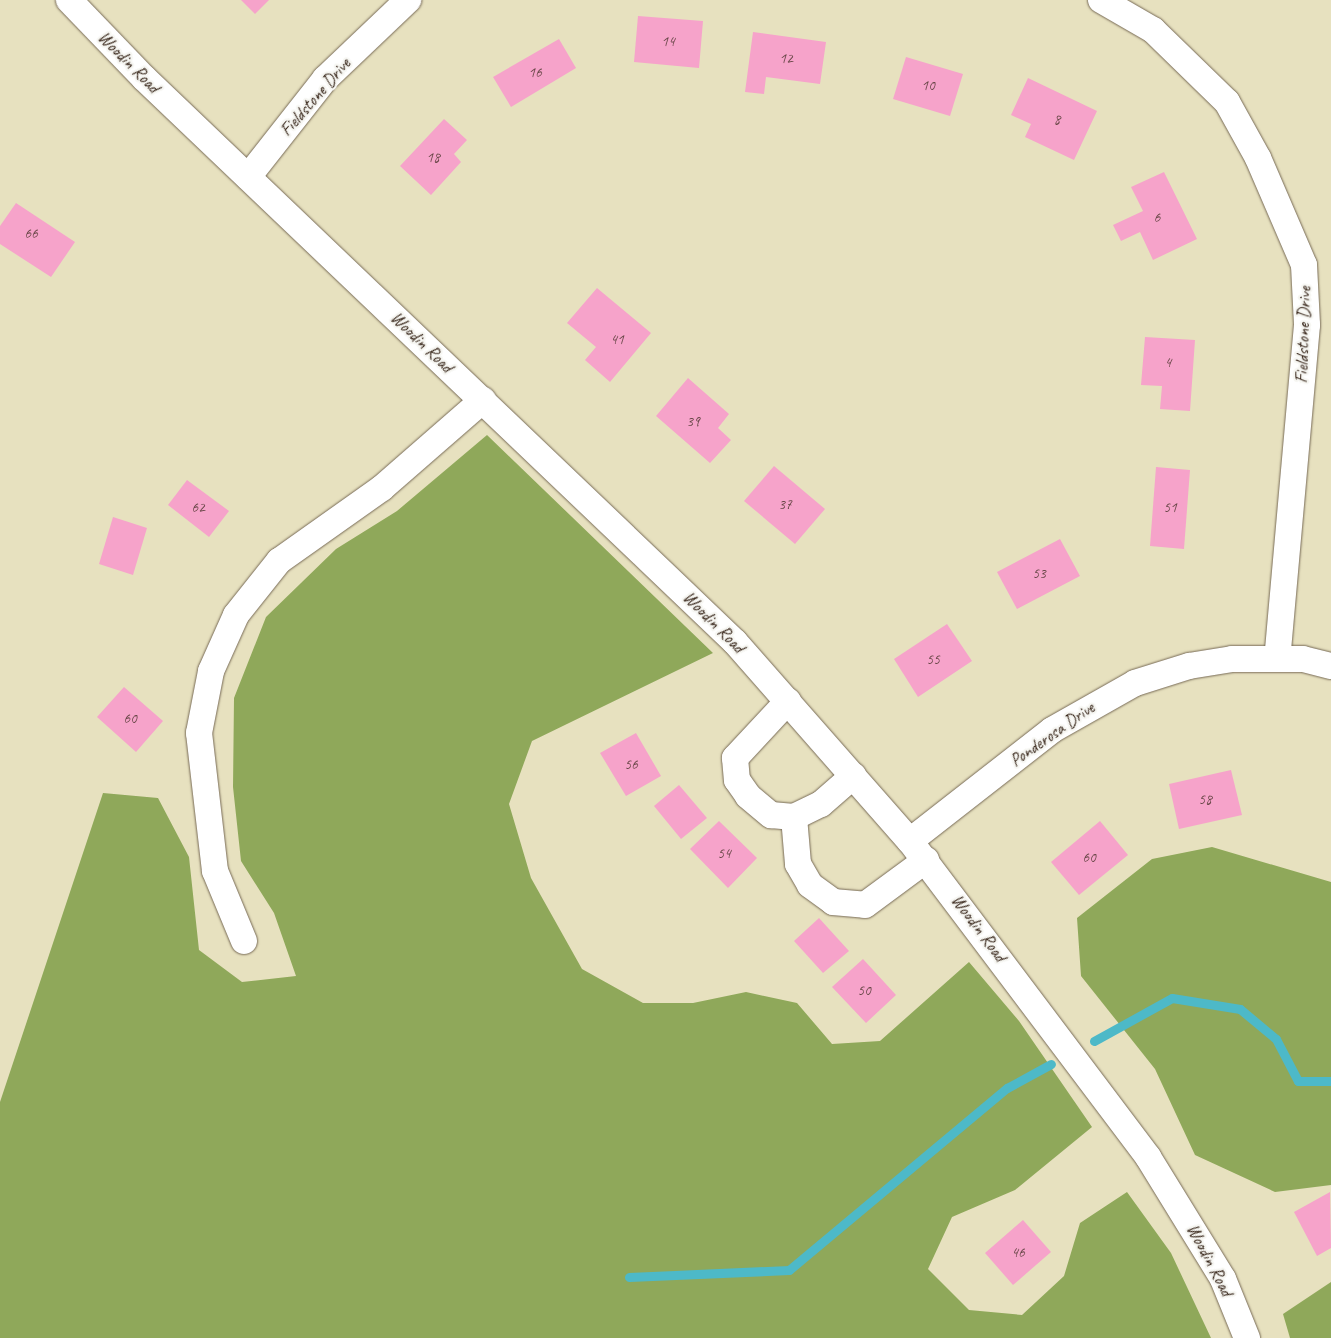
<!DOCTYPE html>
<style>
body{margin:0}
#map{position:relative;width:1331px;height:1338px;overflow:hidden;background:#e7e1bf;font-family:Caveat,sans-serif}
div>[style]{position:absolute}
.forest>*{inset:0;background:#8fa85a}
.stream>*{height:9px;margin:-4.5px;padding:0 4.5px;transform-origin:4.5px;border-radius:4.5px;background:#4db9c8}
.building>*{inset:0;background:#f6a3ca}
.roads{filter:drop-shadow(0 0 1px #776a56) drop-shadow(0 0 1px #776a56)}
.minor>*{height:26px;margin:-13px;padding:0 13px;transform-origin:13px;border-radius:13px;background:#fff}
span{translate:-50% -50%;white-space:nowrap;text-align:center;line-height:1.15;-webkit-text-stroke:4.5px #f6f6f2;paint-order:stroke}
.number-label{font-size:15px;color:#6a4849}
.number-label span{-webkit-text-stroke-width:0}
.street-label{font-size:18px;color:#3b2a1e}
</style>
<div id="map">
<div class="forest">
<i style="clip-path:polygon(487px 435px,713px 653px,532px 741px,509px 804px,531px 878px,582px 969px,643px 1003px,693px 1003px,746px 992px,797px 1003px,832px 1044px,880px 1041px,969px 962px,1019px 1021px,1092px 1127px,1015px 1190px,952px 1217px,928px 1269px,969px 1310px,1022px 1315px,1064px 1276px,1080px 1223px,1127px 1192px,1171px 1253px,1211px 1338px,0 1338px,0 1102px,103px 793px,158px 798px,189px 857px,199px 950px,242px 982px,296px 976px,274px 913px,241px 861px,233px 787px,234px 698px,266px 617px,336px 549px,397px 511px)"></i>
<i style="clip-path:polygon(1212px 847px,1331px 882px,1331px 1185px,1275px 1192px,1195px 1155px,1155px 1069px,1081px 976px,1077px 918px,1152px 859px)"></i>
<i style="clip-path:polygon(1331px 1282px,1331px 1338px,1290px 1338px,1283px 1314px)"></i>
</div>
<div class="stream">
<i style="left:1094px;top:1041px;width:89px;rotate:-28.9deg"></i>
<i style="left:1172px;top:998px;width:69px;rotate:9.2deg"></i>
<i style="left:1240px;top:1009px;width:47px;rotate:39.8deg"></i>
<i style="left:1276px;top:1039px;width:47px;rotate:62.4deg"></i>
<i style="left:1298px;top:1081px;width:33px"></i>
<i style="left:629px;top:1277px;width:160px;rotate:-2.5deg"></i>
<i style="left:789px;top:1270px;width:284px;rotate:-39.9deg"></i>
<i style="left:1007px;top:1088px;width:50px;rotate:-28.6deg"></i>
</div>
<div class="building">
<i style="clip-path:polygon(241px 0,269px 0,255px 14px)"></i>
<i style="clip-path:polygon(638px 16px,703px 21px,699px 68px,634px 62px)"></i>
<i style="clip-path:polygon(753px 32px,826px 42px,820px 84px,766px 77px,764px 94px,745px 92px)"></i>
<i style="clip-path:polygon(559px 39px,576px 68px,511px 107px,493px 77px)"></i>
<i style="clip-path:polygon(906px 57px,963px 74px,950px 116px,893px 99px)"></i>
<i style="clip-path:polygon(1028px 78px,1097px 111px,1074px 160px,1025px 137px,1031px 124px,1011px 115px)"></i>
<i style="clip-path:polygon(444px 119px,467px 140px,454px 154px,461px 162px,431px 195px,400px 166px)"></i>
<i style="clip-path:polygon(1164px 172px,1197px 239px,1153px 260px,1140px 232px,1121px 241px,1113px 225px,1143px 211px,1131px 187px)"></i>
<i style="clip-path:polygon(16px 203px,75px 242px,51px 277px,0 244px,0 226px)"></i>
<i style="clip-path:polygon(597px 288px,651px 333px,610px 382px,585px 360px,596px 347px,567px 323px)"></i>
<i style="clip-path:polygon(1145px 337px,1195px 340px,1190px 411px,1160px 409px,1162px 386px,1141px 385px)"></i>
<i style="clip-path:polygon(688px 378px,729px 414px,718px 428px,731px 440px,710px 463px,656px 416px)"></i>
<i style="clip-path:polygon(774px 466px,825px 509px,795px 544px,744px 501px)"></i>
<i style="clip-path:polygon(1156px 467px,1190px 470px,1184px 549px,1150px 546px)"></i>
<i style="clip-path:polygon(187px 480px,229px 511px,209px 537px,168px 505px)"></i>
<i style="clip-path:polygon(113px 517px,147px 528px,133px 575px,99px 564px)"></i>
<i style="clip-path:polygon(1060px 539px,1080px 576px,1017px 609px,997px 572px)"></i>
<i style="clip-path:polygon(947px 624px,972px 661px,918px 697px,894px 659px)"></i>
<i style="clip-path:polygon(124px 687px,163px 721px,136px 752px,97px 717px)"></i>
<i style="clip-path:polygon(636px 733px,661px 776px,626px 796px,600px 753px)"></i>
<i style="clip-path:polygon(1231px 770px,1242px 815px,1179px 829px,1169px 784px)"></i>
<i style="clip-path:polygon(679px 785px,707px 818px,681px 839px,654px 806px)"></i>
<i style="clip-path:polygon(719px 821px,757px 858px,728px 888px,690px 849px)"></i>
<i style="clip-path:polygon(1100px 821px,1128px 855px,1079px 895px,1051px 862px)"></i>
<i style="clip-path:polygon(819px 918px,849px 951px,823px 973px,794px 941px)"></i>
<i style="clip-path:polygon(863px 959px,896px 995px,866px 1023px,832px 987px)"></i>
<i style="clip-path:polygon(1330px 1192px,1331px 1248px,1317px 1256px,1294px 1212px)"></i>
<i style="clip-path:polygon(1023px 1220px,1051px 1252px,1013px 1285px,985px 1253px)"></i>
</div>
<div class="roads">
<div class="minor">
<i style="left:69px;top:0;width:108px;rotate:46.1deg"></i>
<i style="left:144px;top:78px;width:817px;rotate:43.66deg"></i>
<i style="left:735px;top:642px;width:265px;rotate:48.7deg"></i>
<i style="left:910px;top:841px;width:396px;rotate:53deg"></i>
<i style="left:1148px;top:1157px;width:143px;rotate:58.4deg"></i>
<i style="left:1223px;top:1279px;width:64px;rotate:67.9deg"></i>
<i style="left:1101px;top:0;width:60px;rotate:30deg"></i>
<i style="left:1153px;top:30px;width:103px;rotate:44.2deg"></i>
<i style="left:1227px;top:102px;width:64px;rotate:61deg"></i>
<i style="left:1258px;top:158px;width:116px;rotate:66.7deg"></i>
<i style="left:1304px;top:265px;width:60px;rotate:87.1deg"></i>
<i style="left:1307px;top:325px;width:335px;rotate:95.1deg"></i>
<i style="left:248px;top:177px;width:125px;rotate:-51.8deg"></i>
<i style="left:325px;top:79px;width:115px;rotate:-43.6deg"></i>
<i style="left:788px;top:701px;width:78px;rotate:132.9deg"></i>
<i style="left:735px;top:758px;width:22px;rotate:85deg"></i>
<i style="left:737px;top:780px;width:19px;rotate:55deg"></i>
<i style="left:748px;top:796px;width:30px;rotate:40deg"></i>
<i style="left:771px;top:815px;width:23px;rotate:5deg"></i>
<i style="left:794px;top:817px;width:30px;rotate:-26deg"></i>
<i style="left:821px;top:804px;width:43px;rotate:-41.2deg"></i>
<i style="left:794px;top:817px;width:47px;rotate:85.1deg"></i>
<i style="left:798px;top:864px;width:24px;rotate:60deg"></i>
<i style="left:810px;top:885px;width:29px;rotate:36deg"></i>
<i style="left:833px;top:902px;width:32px;rotate:5deg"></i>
<i style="left:865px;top:905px;width:76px;rotate:-36.4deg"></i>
<i style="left:910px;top:841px;width:180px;rotate:-38deg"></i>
<i style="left:1052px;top:730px;width:95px;rotate:-29.5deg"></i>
<i style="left:1135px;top:683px;width:57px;rotate:-17.5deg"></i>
<i style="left:1189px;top:666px;width:44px;rotate:-9.2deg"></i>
<i style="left:1232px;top:659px;width:71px"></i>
<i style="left:1303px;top:659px;width:29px;rotate:14deg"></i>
<i style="left:244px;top:941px;width:76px;rotate:-112.5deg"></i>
<i style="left:215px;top:871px;width:139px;rotate:-96.6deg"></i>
<i style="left:199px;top:733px;width:63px;rotate:-79deg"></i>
<i style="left:211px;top:671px;width:61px;rotate:-65.9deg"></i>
<i style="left:236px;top:615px;width:69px;rotate:-51.5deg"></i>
<i style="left:279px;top:561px;width:126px;rotate:-35.3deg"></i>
<i style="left:382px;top:488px;width:134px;rotate:-41.1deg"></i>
</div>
</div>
<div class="number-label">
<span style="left:668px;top:42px">14</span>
<span style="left:786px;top:59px">12</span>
<span style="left:535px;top:73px">16</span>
<span style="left:928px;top:86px">10</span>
<span style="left:1057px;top:120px">8</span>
<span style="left:433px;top:158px">18</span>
<span style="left:1157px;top:218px">6</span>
<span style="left:31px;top:234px">66</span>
<span style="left:617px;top:340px">41</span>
<span style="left:1168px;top:363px">4</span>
<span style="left:693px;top:422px">39</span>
<span style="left:785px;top:505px">37</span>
<span style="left:198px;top:508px">62</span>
<span style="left:1170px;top:508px">51</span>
<span style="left:1039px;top:574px">53</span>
<span style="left:933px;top:660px">55</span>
<span style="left:130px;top:719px">60</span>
<span style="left:631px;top:765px">56</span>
<span style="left:1205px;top:800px">58</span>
<span style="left:724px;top:854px">54</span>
<span style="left:1089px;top:858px">60</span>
<span style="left:864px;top:991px">50</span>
<span style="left:1018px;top:1253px">46</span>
</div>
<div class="street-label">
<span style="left:129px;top:62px;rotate:45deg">Woodin Road</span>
<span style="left:315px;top:97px;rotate:-49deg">Fieldstone Drive</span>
<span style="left:1303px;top:335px;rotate:-88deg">Fieldstone Drive</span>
<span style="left:422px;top:342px;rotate:44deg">Woodin Road</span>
<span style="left:714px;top:622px;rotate:45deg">Woodin Road</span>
<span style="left:1052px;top:734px;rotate:-35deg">Ponderosa Drive</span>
<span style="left:979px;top:928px;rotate:53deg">Woodin Road</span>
<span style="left:1210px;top:1260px;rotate:62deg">Woodin Road</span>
</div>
</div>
